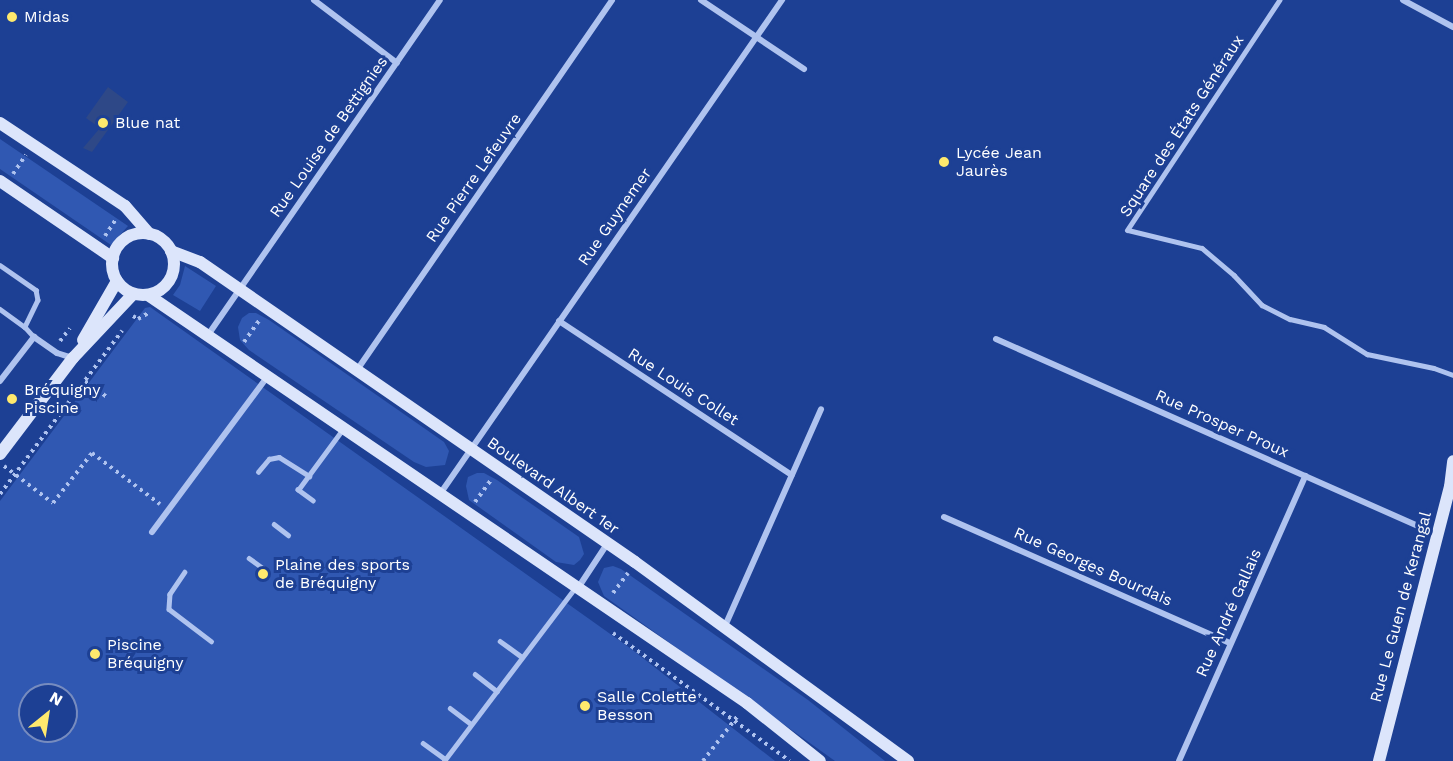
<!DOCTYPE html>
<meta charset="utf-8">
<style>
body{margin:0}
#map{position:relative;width:1453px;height:761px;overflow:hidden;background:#1d4094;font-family:"Work Sans",sans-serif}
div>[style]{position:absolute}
.green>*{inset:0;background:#3058b2}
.water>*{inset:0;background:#2e4887}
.path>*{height:4px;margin-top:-2px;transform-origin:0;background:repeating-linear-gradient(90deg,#afc3ef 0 3px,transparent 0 7.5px)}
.lane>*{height:4.5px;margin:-2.25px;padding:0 2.25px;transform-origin:2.25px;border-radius:2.25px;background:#afc3ef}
.street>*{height:6px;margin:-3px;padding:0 3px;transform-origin:3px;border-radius:3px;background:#afc3ef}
.secondary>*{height:12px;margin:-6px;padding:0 6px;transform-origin:6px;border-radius:6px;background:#dce5fb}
.secondary>.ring{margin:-6px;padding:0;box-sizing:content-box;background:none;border:12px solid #dce5fb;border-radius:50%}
.dots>*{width:16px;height:16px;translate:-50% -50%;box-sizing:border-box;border:3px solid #1d4094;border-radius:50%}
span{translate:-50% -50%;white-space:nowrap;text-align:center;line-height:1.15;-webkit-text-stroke:6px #1d4094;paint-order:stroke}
.poi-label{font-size:16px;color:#fff}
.left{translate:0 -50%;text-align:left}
.street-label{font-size:16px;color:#fff}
.north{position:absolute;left:18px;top:683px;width:60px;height:60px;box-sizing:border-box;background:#1d4094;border:2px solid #778cbf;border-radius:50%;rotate:30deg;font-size:16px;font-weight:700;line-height:24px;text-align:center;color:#fff}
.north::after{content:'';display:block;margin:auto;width:21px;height:27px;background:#fee96d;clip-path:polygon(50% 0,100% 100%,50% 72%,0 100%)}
</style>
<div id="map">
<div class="green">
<i style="clip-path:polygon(0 139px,128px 226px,111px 245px,0 169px)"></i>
<i style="clip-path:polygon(185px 266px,216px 286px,200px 311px,173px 295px,180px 285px)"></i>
<i style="clip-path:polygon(evenodd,150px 307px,630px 648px,775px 761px,0 761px,0 501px,145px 308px,150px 307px,30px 695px,66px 695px,66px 731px,30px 731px,30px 695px)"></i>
<i style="clip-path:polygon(249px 313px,256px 313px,269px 320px,444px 442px,449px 451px,445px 465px,426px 467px,414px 462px,249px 350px,240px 340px,238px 327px,242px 318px)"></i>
<i style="clip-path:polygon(477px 473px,484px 473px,497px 480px,579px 537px,584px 554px,580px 560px,574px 565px,556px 562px,469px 500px,466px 486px,468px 477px)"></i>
<i style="clip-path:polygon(613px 566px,621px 569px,808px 700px,885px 761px,835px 761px,604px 596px,598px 582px,604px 568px)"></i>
</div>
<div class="water">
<i style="clip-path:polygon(108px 87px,128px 102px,92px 152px,83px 148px,100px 128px,86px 118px)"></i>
</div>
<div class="path">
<i style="left:13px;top:174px;width:23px;rotate:-56deg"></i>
<i style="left:105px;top:236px;width:20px;rotate:-57deg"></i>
<i style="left:133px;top:316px;width:6px;rotate:31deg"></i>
<i style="left:138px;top:319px;width:14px;rotate:-30deg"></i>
<i style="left:60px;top:341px;width:16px;rotate:-52deg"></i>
<i style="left:244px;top:342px;width:28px;rotate:-55deg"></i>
<i style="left:85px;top:381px;width:29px;rotate:36deg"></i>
<i style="left:4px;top:466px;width:61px;rotate:37.1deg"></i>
<i style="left:53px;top:503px;width:63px;rotate:-52deg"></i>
<i style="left:92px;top:453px;width:85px;rotate:36.9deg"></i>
<i style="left:0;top:494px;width:204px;rotate:-53.2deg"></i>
<i style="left:475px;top:502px;width:29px;rotate:-54deg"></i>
<i style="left:613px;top:593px;width:25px;rotate:-53deg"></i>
<i style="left:613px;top:633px;width:218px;rotate:35.9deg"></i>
<i style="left:703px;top:761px;width:59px;rotate:-52.5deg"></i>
</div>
<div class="lane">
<i style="left:1280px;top:0;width:276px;rotate:123.5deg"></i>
<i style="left:1128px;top:230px;width:76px;rotate:13.7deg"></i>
<i style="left:1202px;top:248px;width:42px;rotate:40.2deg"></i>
<i style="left:1234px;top:275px;width:41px;rotate:47deg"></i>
<i style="left:1262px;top:305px;width:31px;rotate:27deg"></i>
<i style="left:1290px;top:319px;width:35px;rotate:13deg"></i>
<i style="left:1324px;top:327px;width:51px;rotate:32.1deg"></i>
<i style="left:1367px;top:354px;width:68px;rotate:11.8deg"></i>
<i style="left:1434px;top:368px;width:20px;rotate:20deg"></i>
<i style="left:0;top:265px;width:44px;rotate:34.8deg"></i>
<i style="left:36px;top:290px;width:10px;rotate:79deg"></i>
<i style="left:38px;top:300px;width:30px;rotate:116deg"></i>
<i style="left:0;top:309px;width:31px;rotate:36deg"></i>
<i style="left:25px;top:327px;width:13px;rotate:48deg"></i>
<i style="left:258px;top:472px;width:17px;rotate:-50deg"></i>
<i style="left:269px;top:459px;width:10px;rotate:-11deg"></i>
<i style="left:279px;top:457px;width:36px;rotate:32deg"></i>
<i style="left:313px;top:501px;width:19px;rotate:-144deg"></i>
<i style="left:298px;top:490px;width:76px;rotate:-53.6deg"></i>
<i style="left:274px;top:524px;width:18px;rotate:38deg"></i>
<i style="left:249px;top:558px;width:19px;rotate:36deg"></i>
<i style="left:185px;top:572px;width:27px;rotate:124deg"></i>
<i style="left:170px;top:594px;width:15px;rotate:94deg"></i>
<i style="left:169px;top:609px;width:53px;rotate:37.3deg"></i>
<i style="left:500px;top:641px;width:27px;rotate:36deg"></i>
<i style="left:475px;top:674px;width:28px;rotate:38deg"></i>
<i style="left:450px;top:708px;width:26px;rotate:37deg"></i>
<i style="left:423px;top:743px;width:27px;rotate:36deg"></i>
<i style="left:444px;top:761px;width:216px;rotate:-52.9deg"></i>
</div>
<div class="street">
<i style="left:314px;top:0;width:104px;rotate:37.2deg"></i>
<i style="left:701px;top:0;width:124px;rotate:33.8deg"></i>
<i style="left:1403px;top:0;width:57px;rotate:28.4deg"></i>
<i style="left:559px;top:321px;width:279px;rotate:33.5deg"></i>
<i style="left:208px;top:335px;width:407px;rotate:-55.3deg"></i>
<i style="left:996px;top:339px;width:482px;rotate:23.9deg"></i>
<i style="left:357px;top:370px;width:449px;rotate:-55.4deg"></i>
<i style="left:0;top:381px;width:56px;rotate:-52.3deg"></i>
<i style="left:34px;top:337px;width:28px;rotate:35deg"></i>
<i style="left:57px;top:353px;width:16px;rotate:18deg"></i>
<i style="left:440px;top:494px;width:601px;rotate:-55.3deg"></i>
<i style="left:944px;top:517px;width:313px;rotate:23.8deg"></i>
<i style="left:152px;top:532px;width:194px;rotate:-53.4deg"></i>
<i style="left:578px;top:588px;width:53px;rotate:-56.6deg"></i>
<i style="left:725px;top:626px;width:237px;rotate:-66.1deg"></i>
<i style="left:1179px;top:761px;width:312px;rotate:-66.1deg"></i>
</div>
<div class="secondary">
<i style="left:0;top:123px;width:150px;rotate:33.6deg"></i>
<i style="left:125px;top:206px;width:37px;rotate:49deg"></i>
<i style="left:0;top:181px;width:137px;rotate:34.3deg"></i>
<i class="ring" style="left:112px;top:233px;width:50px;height:50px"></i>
<i style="left:171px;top:251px;width:31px;rotate:21deg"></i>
<i style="left:200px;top:262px;width:528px;rotate:34.59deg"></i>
<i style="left:635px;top:562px;width:338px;rotate:36.1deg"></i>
<i style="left:148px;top:295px;width:725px;rotate:34.26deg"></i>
<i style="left:747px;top:703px;width:93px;rotate:38.5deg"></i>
<i style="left:83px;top:340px;width:68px;rotate:-60deg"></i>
<i style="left:0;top:454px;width:121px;rotate:-52.8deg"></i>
<i style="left:73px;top:358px;width:88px;rotate:-46.8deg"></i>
<i style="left:1379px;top:761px;width:283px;rotate:-75.5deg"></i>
<i style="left:1450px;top:487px;width:26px;rotate:-83deg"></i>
</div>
<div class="dots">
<i style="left:12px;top:17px;background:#fee96d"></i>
<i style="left:103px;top:123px;background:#fee96d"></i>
<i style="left:944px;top:162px;background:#fee96d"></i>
<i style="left:12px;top:399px;background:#fee96d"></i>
<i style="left:263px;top:574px;background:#fee96d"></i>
<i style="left:95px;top:654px;background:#fee96d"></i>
<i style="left:585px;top:706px;background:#fee96d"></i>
</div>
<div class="poi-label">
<span class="left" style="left:24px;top:17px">Midas</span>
<span class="left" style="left:115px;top:123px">Blue nat</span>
<span class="left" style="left:956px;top:162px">Lycée Jean<br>Jaurès</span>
<span class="left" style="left:24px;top:399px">Bréquigny<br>Piscine</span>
<span class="left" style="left:275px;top:574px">Plaine des sports<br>de Bréquigny</span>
<span class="left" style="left:107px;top:654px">Piscine<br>Bréquigny</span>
<span class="left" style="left:597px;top:706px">Salle Colette<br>Besson</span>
</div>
<div class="street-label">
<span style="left:1182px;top:126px;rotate:-57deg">Square des États Généraux</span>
<span style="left:329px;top:137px;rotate:-55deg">Rue Louise de Bettignies</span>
<span style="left:474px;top:178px;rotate:-55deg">Rue Pierre Lefeuvre</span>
<span style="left:615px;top:217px;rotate:-55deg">Rue Guynemer</span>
<span style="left:683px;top:387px;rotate:33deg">Rue Louis Collet</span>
<span style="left:1222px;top:424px;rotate:24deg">Rue Prosper Proux</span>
<span style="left:553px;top:486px;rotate:35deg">Boulevard Albert 1er</span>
<span style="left:1093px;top:567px;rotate:24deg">Rue Georges Bourdais</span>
<span style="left:1401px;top:607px;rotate:-75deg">Rue Le Guen de Kerangal</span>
<span style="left:1229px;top:613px;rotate:-66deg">Rue André Gallais</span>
</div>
<div class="north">N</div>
</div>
